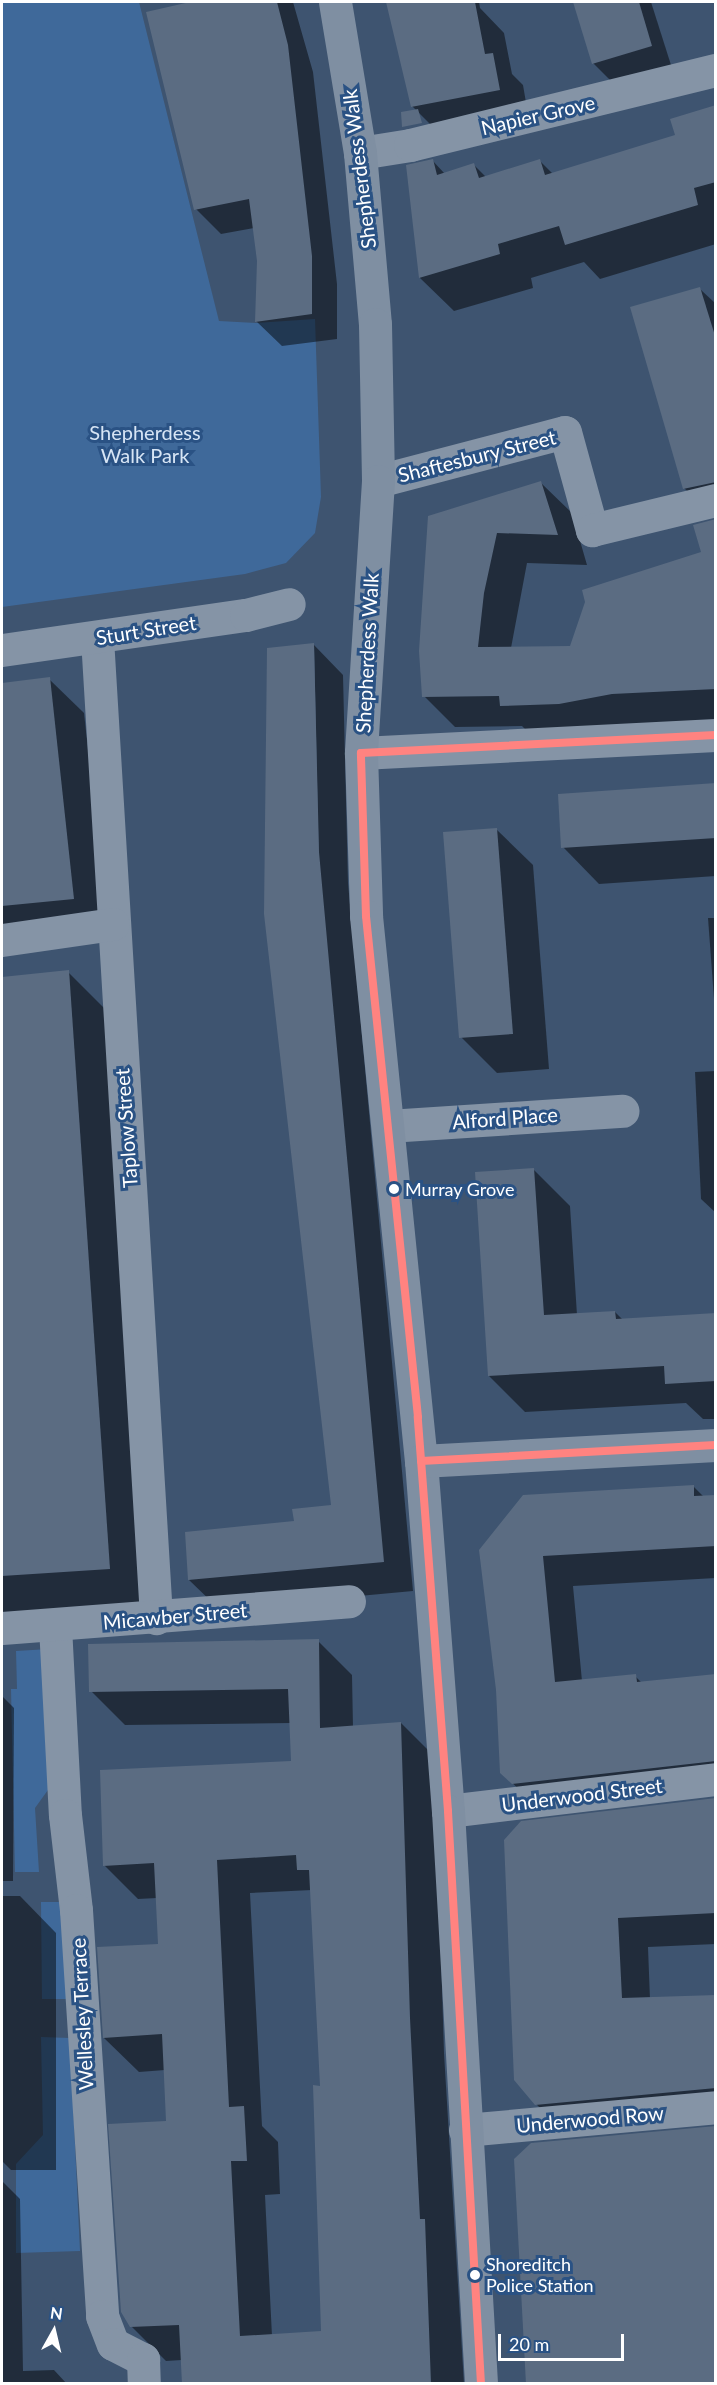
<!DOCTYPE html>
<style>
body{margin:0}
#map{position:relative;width:717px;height:2385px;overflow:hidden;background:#3e5470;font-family:Lato,sans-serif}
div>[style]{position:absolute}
.green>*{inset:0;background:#3f699a}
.shadow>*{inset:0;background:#0007}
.building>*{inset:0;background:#5b6c82}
.street>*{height:33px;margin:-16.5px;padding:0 16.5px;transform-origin:16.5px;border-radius:16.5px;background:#8594a6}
.secondary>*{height:33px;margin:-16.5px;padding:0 16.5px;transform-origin:16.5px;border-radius:16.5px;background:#7f8fa2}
.bus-1>*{height:8px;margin:-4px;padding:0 4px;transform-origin:4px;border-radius:4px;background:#ff8380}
.dots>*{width:16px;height:16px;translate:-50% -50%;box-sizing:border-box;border:3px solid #2a5284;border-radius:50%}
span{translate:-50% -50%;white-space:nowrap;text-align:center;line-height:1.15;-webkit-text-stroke:6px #2a5284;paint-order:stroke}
.bus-label{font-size:18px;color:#fff}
.left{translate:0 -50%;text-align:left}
.street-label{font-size:20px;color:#fff}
.park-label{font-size:20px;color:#d7e5f5}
.frame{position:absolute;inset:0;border:3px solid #fff;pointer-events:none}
.north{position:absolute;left:24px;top:2301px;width:60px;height:60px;-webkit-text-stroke:4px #2a5284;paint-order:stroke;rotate:8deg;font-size:16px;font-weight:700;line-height:24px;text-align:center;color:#fff}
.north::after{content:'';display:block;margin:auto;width:21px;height:27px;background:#fff;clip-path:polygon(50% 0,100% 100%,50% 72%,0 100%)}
.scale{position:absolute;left:498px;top:2334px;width:126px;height:27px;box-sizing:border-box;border:3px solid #fff;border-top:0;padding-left:8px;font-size:18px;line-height:21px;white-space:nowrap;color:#fff;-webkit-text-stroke:4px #2a5284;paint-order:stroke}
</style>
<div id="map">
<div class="green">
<i style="clip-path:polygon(2px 2px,139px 2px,219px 321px,256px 323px,315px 319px,321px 497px,315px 533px,286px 563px,245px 574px,2px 607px)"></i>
<i style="clip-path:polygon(49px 1649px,53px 1783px,35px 1808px,39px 1872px,15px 1872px,11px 1689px,17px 1689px,16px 1651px)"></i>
<i style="clip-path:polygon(41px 1902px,64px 1902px,68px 1999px,42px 1999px)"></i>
<i style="clip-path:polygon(41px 2037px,70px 2038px,80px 2251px,16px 2253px,16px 2164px,43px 2135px)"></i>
</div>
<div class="shadow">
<i style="clip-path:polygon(197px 2px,293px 2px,313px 72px,337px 284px,337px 339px,282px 346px,256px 321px,258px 261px,254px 228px,221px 234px,196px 209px,148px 13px)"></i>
<i style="clip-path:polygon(391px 2px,479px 2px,480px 8px,504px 33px,512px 74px,523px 85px,529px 120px,442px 136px,412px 106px)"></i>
<i style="clip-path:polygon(574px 2px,651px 2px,671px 65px,612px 82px,593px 63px)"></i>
<i style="clip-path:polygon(716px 107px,716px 244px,600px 279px,584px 262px,531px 278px,533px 288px,454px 311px,420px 278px,408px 166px,432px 160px,445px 174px,474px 165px,486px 177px,539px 160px,553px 174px,677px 136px)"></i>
<i style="clip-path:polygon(700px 289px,716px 304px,716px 519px,684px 488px)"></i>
<i style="clip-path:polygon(541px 483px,572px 513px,587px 565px,527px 563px,511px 648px,571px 648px,710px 551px,716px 520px,716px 720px,532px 736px,522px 726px,455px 727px,424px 696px,429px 518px)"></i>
<i style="clip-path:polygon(314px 645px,343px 675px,348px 883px,413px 1591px,219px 1609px,189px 1580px,333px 1506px)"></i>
<i style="clip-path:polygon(49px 679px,84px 713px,108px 932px,2px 944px,2px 684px)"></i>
<i style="clip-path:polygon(716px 785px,716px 876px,599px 884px,563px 847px)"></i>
<i style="clip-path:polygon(496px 829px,533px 865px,549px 1069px,497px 1073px,461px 1037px)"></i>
<i style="clip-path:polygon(708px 918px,716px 918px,716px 1026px)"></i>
<i style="clip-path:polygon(68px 972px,104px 1008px,145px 1604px,2px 1615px,2px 978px)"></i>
<i style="clip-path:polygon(716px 1071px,716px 1213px,701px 1199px,695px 1072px)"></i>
<i style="clip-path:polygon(534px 1170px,570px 1206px,577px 1315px,615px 1312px,623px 1320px,716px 1314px,716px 1419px,703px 1419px,686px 1403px,525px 1412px,489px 1376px)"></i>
<i style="clip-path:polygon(694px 1487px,704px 1497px,716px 1497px,716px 1578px,573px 1586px,582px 1681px,635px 1676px,642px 1683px,716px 1675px,716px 1794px,544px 1814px,501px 1772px,497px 1690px,481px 1551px)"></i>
<i style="clip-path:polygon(evenodd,318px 1641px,352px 1675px,353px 1727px,401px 1723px,435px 1757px,444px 2053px,464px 2384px,184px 2384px,182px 2360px,166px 2361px,131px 2326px,168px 2122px,165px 2070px,139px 2072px,104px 2038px,159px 1945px,157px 1898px,138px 1899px,104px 1865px,293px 1762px,291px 1723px,125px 1725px,91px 1691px,318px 1641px,312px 1890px,321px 2087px,322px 2333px,272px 2336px,265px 2195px,280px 2194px,278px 2142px,262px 2126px,250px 1893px,312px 1890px)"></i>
<i style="clip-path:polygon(2px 1696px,14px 1708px,13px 1881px,2px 1881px)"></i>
<i style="clip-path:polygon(716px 1799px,716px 1944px,648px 1947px,650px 1999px,716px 1996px,716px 2121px,567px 2134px,536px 2104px,505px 1841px)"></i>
<i style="clip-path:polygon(2px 1896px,20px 1896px,56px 1933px,56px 2170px,11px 2170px,2px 2161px)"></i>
<i style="clip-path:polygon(2px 2181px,20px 2199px,23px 2371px,54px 2370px,67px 2384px,2px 2384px)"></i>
</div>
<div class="building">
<i style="clip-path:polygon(190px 2px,277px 2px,288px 45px,312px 256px,312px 314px,255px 322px,257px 261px,249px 199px,194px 210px,146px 12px)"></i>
<i style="clip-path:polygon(386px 2px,475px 2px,485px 54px,493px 53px,500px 90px,411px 107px)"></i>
<i style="clip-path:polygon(573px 2px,639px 2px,652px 46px,592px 64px)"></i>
<i style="clip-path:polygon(716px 105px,716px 182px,694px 188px,698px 205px,565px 245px,559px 226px,498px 244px,500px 254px,419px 278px,406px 165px,433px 159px,437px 175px,474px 163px,479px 178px,540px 159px,545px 175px,675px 135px,670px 119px)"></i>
<i style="clip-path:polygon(418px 109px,422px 123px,402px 127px,401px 112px)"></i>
<i style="clip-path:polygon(700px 287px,716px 339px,716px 482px,683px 489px,630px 307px)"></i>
<i style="clip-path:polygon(541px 481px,558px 535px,497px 533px,484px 593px,478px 647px,570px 646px,585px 602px,582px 590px,701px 552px,693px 525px,716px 519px,716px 689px,612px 694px,559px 704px,500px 706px,499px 696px,422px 697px,419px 651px,428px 516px)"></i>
<i style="clip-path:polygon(314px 643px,319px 852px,384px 1562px,188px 1580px,185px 1532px,294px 1521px,292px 1509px,331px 1505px,264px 914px,267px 648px)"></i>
<i style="clip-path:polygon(50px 677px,74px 899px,2px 906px,2px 683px)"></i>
<i style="clip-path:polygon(716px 783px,716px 838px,561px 848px,558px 794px)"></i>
<i style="clip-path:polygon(497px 828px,513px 1034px,459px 1038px,443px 832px)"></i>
<i style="clip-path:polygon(69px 970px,110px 1569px,2px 1576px,2px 977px)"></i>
<i style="clip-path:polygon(534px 1168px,544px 1315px,615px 1311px,616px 1319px,716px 1313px,716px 1381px,665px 1384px,664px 1366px,488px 1376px,475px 1172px)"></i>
<i style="clip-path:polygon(694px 1485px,694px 1496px,716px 1495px,716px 1546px,543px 1556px,555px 1682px,636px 1674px,637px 1682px,716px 1674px,716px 1761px,512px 1784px,500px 1773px,496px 1690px,479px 1550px,523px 1495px)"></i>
<i style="clip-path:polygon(evenodd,319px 1639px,320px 1728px,401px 1722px,410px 2018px,420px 2219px,425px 2219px,431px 2384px,182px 2384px,179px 2325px,130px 2327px,121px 2312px,108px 2124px,166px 2121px,162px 2034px,103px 2038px,97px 1947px,158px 1944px,154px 1863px,103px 1866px,100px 1770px,291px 1761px,288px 1689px,89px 1692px,88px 1644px,319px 1639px,296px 1855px,297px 1870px,309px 1870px,320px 2086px,313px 2085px,321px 2331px,240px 2336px,231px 2161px,247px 2161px,244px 2106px,229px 2107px,217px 1860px,296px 1855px)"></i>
<i style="clip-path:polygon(716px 1798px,716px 1913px,618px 1918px,622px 1998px,716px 1995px,716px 2088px,535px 2105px,514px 2080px,504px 1840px,521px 1821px)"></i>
<i style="clip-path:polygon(716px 2126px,716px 2384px,526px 2384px,514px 2159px,531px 2143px)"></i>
</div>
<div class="street">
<i style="left:360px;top:153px;width:51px;rotate:-9.1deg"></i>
<i style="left:410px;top:145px;width:315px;rotate:-13.8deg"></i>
<i style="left:378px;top:481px;width:193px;rotate:-14.7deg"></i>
<i style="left:565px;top:432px;width:102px;rotate:74.6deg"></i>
<i style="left:592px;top:530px;width:128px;rotate:-13.6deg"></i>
<i style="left:97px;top:638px;width:982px;rotate:86.55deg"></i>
<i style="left:2px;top:650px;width:246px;rotate:-8.2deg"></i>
<i style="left:246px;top:615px;width:44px;rotate:-14.3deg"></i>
<i style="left:361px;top:753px;width:355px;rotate:-2.9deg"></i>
<i style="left:2px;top:940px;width:112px;rotate:-8.2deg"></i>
<i style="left:388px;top:1126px;width:235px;rotate:-3.7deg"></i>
<i style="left:55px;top:1626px;width:189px;rotate:87deg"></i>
<i style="left:65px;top:1815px;width:96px;rotate:83.4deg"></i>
<i style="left:76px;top:1910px;width:407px;rotate:86.3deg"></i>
<i style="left:102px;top:2316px;width:30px;rotate:69deg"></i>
<i style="left:113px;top:2344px;width:34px;rotate:27deg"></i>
<i style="left:143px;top:2359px;width:25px;rotate:88deg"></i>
<i style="left:2px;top:1628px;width:348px;rotate:-4.4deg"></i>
<i style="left:448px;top:1811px;width:270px;rotate:-6.8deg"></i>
<i style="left:465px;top:2130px;width:252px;rotate:-5.2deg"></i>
</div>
<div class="secondary">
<i style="left:335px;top:2px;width:153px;rotate:80.6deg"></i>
<i style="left:360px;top:153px;width:172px;rotate:85deg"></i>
<i style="left:375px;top:324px;width:157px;rotate:88.9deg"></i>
<i style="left:378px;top:481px;width:273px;rotate:93.6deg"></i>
<i style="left:361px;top:753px;width:163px;rotate:88.2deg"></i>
<i style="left:366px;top:916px;width:548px;rotate:84.24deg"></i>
<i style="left:421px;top:1461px;width:351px;rotate:85.6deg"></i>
<i style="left:448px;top:1811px;width:574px;rotate:86.7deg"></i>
<i style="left:421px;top:1461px;width:295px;rotate:-3.1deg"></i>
</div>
<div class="bus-1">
<i style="left:421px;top:1461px;width:295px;rotate:-3.1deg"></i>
<i style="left:481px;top:2384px;width:574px;rotate:-93.3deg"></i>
<i style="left:448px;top:1811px;width:395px;rotate:-94.4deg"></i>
<i style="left:418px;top:1417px;width:504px;rotate:-95.93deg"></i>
<i style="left:366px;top:916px;width:163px;rotate:-91.8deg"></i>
<i style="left:361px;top:753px;width:355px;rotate:-2.9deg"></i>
</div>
<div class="dots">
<i style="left:394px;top:1189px;background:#fff"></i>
<i style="left:475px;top:2275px;background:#fff"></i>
</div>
<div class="bus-label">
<span class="left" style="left:405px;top:1189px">Murray Grove</span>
<span class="left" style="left:486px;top:2275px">Shoreditch<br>Police Station</span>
</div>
<div class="street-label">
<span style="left:538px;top:115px;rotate:-13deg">Napier Grove</span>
<span style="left:359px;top:169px;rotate:-97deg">Shepherdess Walk</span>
<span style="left:477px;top:456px;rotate:-14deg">Shaftesbury Street</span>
<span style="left:146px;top:630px;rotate:-9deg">Sturt Street</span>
<span style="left:367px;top:653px;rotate:-87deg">Shepherdess Walk</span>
<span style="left:505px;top:1118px;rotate:-4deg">Alford Place</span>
<span style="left:126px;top:1128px;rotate:-94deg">Taplow Street</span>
<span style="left:175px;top:1616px;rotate:-5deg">Micawber Street</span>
<span style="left:582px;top:1795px;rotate:-7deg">Underwood Street</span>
<span style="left:82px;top:2014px;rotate:-93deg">Wellesley Terrace</span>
<span style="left:590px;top:2119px;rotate:-5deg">Underwood Row</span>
</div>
<div class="park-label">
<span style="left:145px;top:444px">Shepherdess<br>Walk Park</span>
</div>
<div class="frame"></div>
<div class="north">N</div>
<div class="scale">20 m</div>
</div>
